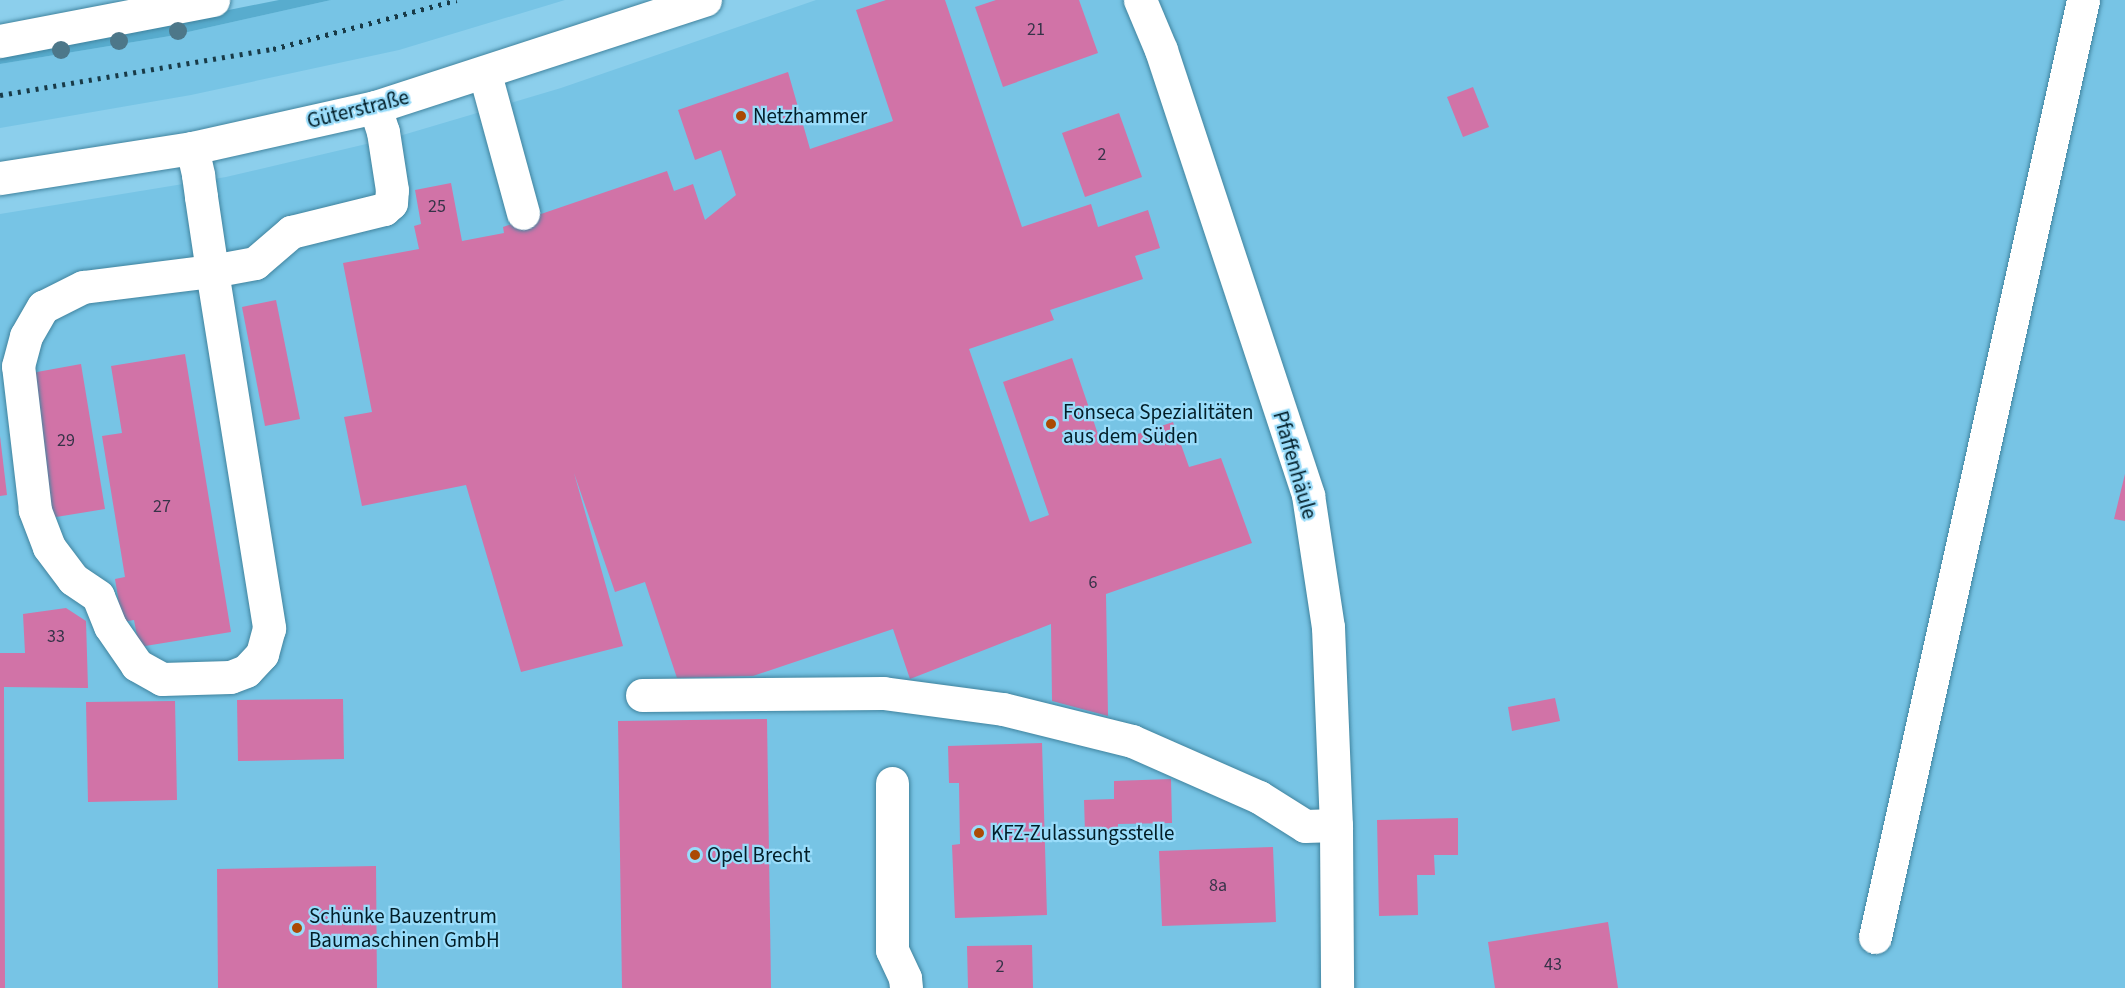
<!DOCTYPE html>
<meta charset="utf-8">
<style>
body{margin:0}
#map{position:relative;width:2125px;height:988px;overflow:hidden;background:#8ccfec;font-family:"Source Sans 3",sans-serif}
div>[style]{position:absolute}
.built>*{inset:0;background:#77c4e5}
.green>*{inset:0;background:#58acce}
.building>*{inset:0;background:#d173a7}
.roads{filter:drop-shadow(0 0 2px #40839e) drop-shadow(0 0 2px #40839e)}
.minor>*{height:33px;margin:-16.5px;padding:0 16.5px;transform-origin:16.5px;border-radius:16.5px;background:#fff}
.rail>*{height:4.5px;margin-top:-2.25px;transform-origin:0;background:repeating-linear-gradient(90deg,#183a47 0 3px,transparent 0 9px)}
.trees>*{width:18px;height:18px;margin:-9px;border-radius:50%;background:#4d7789}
.dots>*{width:16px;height:16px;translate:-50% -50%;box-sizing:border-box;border:3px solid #99dcfa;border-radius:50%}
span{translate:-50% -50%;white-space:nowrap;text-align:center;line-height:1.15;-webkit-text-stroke:4.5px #99dcfa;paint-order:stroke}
.number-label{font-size:18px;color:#363348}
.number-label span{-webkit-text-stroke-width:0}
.street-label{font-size:21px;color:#021e28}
.poi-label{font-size:21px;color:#021e28}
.left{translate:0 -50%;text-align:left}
</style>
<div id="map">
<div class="built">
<i style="clip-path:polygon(331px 0,565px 0,399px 50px,191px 95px,0 128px,0 64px,170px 36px)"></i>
<i style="clip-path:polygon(816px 0,2125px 0,2125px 988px,0 988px,0 214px,226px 177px,396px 137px,561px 88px)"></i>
</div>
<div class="green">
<i style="clip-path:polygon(279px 0,331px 0,170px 36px,0 64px,0 56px)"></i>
</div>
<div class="building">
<i style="clip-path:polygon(886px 0,945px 0,1022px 227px,1091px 204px,1098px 227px,1148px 210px,1160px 248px,1135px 256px,1143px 279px,1050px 310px,1054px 320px,969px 349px,1030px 522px,1049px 515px,1003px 382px,1072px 358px,1102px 446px,1173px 422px,1189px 467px,1221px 458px,1252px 543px,1106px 594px,1108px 716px,1052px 701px,1051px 624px,910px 679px,893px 629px,753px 676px,677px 678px,645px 582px,615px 592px,574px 473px,623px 646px,521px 672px,466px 485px,362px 506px,344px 417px,372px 412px,343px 263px,419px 249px,414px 226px,421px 224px,415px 190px,451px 183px,462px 241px,504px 233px,503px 227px,667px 171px,674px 191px,693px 184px,705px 220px,736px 195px,721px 150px,695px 160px,678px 110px,788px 72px,810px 149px,893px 121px,856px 10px)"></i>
<i style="clip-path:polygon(996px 0,1079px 0,1098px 53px,1003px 87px,975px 7px)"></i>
<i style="clip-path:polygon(1473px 87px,1489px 127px,1463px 137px,1447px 97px)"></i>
<i style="clip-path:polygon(1119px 113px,1142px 177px,1085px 197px,1062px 133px)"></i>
<i style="clip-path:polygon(276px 300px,300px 419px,265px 426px,242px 307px)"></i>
<i style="clip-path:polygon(185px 354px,231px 632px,139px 647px,134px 620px,122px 622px,115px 579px,125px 577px,102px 436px,122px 433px,111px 366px)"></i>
<i style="clip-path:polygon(81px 364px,105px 509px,50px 518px,26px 374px)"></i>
<i style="clip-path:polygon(0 436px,7px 495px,0 496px)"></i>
<i style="clip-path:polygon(2125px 474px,2125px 521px,2114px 519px)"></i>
<i style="clip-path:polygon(66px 608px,86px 621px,88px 688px,4px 687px,5px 988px,0 988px,0 653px,25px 653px,23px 614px)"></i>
<i style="clip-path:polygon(1555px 698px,1560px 721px,1512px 731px,1508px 707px)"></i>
<i style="clip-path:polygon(343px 699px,344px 759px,238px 761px,237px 700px)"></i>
<i style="clip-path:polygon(175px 701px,177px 800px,88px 802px,86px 702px)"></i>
<i style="clip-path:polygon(767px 719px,771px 988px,622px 988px,618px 721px)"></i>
<i style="clip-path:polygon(1042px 743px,1047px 915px,955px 918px,952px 845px,960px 844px,959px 783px,949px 783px,948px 746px)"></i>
<i style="clip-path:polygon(1171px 779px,1172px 823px,1118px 824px,1118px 831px,1085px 832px,1084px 800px,1114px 799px,1114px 781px)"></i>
<i style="clip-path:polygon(1458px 818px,1458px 855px,1434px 855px,1435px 875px,1417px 875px,1418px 915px,1379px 916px,1377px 820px)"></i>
<i style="clip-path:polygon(1273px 847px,1276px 922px,1162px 926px,1159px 851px)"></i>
<i style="clip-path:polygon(376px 866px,377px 988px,218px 988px,217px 869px)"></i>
<i style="clip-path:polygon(1608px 922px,1618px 988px,1495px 988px,1488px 942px)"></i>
<i style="clip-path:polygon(1032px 945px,1033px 988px,968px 988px,967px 946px)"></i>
</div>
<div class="roads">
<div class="minor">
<i style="left:1140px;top:0;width:54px;rotate:67.2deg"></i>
<i style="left:1161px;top:50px;width:469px;rotate:71.7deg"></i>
<i style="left:1308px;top:495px;width:134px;rotate:81.4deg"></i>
<i style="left:1328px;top:627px;width:202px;rotate:87.7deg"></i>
<i style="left:1336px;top:829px;width:159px;rotate:89.6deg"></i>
<i style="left:0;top:41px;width:217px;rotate:-10.9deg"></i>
<i style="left:485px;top:74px;width:144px;rotate:74.7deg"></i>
<i style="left:192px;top:148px;width:28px;rotate:77deg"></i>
<i style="left:198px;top:175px;width:22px;rotate:82deg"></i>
<i style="left:201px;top:197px;width:75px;rotate:81.5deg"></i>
<i style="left:212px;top:271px;width:362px;rotate:80.9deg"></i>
<i style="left:269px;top:628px;width:27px;rotate:105deg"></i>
<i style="left:262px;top:654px;width:23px;rotate:133deg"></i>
<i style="left:246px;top:671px;width:17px;rotate:159deg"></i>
<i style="left:230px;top:677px;width:68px;rotate:178.3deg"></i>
<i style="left:162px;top:679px;width:29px;rotate:-151deg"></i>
<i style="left:137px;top:665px;width:47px;rotate:-124.7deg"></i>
<i style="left:110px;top:626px;width:32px;rotate:-112deg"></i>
<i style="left:98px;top:596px;width:30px;rotate:-146deg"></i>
<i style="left:73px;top:579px;width:40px;rotate:-127deg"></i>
<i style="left:49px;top:547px;width:40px;rotate:-111deg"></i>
<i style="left:35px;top:510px;width:145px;rotate:-96.7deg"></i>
<i style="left:18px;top:366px;width:31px;rotate:-75deg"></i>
<i style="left:26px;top:336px;width:34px;rotate:-60deg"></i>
<i style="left:43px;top:307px;width:45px;rotate:-26.6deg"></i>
<i style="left:83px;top:287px;width:130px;rotate:-7.1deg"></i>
<i style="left:212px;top:271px;width:44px;rotate:-10.5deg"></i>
<i style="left:255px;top:263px;width:48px;rotate:-40.7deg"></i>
<i style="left:291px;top:232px;width:96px;rotate:-13.9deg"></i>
<i style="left:384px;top:209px;width:9px;rotate:-41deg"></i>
<i style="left:391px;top:203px;width:13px;rotate:-86deg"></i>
<i style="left:392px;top:190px;width:59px;rotate:-98.8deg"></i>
<i style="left:383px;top:132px;width:26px;rotate:-108deg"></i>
<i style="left:0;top:178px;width:194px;rotate:-8.9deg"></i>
<i style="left:192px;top:148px;width:188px;rotate:-12.6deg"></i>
<i style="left:375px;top:107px;width:347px;rotate:-18deg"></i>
<i style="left:642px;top:695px;width:241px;rotate:-0.5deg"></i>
<i style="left:883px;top:693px;width:121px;rotate:7.6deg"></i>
<i style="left:1003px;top:709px;width:133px;rotate:13.9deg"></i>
<i style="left:1132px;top:741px;width:139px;rotate:23.8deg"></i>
<i style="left:1259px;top:797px;width:54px;rotate:32.2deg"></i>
<i style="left:1305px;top:826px;width:31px;rotate:-2deg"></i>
<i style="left:892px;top:783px;width:167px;rotate:90deg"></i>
<i style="left:892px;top:950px;width:31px;rotate:65deg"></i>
<i style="left:905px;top:978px;width:10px;rotate:84deg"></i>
<i style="left:1875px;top:937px;width:960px;rotate:-77.48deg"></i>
</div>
</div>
<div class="rail">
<i style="left:0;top:95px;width:277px;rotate:-9.6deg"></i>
<i style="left:273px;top:49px;width:190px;rotate:-14.9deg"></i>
</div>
<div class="trees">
<i style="left:178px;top:31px"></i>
<i style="left:119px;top:41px"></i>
<i style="left:61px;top:50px"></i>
</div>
<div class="dots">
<i style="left:741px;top:116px;background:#ab4a04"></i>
<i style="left:1051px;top:424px;background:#ab4a04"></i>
<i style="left:979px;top:833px;background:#ab4a04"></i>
<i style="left:695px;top:855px;background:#ab4a04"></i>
<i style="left:297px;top:928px;background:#ab4a04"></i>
</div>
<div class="number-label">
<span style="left:1036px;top:30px">21</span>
<span style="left:1102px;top:155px">2</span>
<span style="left:437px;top:207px">25</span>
<span style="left:66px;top:441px">29</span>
<span style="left:162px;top:507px">27</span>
<span style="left:1093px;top:583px">6</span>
<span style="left:56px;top:637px">33</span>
<span style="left:1218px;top:886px">8a</span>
<span style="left:1553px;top:965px">43</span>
<span style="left:1000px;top:967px">2</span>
</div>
<div class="street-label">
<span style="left:358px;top:109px;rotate:-14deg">Güterstraße</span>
<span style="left:1295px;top:465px;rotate:74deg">Pfaffenhäule</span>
</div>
<div class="poi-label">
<span class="left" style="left:753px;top:116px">Netzhammer</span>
<span class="left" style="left:1063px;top:424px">Fonseca Spezialitäten<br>aus dem Süden</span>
<span class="left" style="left:991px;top:833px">KFZ-Zulassungsstelle</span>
<span class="left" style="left:707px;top:855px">Opel Brecht</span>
<span class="left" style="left:309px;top:928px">Schünke Bauzentrum<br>Baumaschinen GmbH</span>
</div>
</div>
